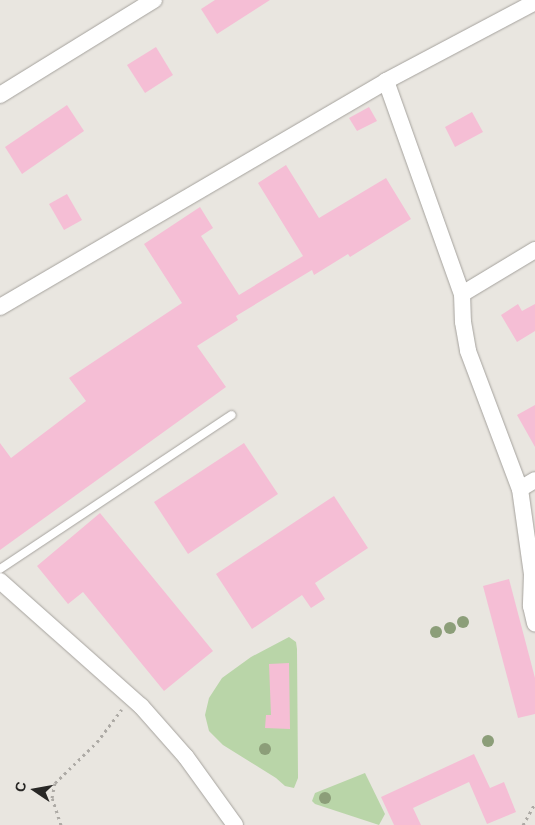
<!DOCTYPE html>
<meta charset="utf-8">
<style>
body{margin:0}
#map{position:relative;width:535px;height:825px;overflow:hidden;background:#e9e6e0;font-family:"DM Sans",sans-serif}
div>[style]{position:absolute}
.green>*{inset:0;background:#b9d5a8}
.building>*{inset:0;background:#f5bed5}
.path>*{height:3px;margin-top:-1.5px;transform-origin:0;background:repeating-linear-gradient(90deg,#adaaa5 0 2.5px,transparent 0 6.5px)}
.roads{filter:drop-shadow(0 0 1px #a5a29d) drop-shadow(0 0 1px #a5a29d)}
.lane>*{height:8px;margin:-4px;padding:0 4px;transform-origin:4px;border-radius:4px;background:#fff}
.street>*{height:16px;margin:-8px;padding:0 8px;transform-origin:8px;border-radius:8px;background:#fff}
.trees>*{width:12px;height:12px;margin:-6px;border-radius:50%;background:#8c9e79}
span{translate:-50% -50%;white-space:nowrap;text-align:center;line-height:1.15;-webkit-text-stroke:4px #e9e6e0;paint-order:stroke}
.north{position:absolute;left:10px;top:765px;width:50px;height:50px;-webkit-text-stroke:4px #e9e6e0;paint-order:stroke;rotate:282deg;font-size:14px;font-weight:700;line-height:20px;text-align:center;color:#282725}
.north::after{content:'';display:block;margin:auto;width:18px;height:22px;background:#282725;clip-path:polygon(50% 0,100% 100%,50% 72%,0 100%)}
</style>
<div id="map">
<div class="green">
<i style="clip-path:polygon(289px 637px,296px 642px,297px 649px,298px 778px,294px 788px,285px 786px,276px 778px,223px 745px,209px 731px,205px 715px,209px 698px,222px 678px,251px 657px)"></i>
<i style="clip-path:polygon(365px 773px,385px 814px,379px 825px,315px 804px,312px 801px,315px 793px)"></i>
</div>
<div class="building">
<i style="clip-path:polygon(215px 0,270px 0,217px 34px,201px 9px)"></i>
<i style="clip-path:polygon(156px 47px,173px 75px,145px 93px,127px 65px)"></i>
<i style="clip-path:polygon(67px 105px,84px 131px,22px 174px,5px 147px)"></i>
<i style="clip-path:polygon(369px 107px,377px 121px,357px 131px,349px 118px)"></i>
<i style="clip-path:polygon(472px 112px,483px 132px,455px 147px,445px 127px)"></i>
<i style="clip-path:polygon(286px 165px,319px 218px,386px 178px,411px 219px,350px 257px,348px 254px,314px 275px,312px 270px,236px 316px,238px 320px,197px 346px,226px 387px,0 550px,0 443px,11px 458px,86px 401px,69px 378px,182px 303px,144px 244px,200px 207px,213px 228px,201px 236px,239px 295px,303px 256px,258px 183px)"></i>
<i style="clip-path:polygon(67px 194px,82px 220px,64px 230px,49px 204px)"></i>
<i style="clip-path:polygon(518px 304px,522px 311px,535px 304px,535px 331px,517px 342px,501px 315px)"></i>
<i style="clip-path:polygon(535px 405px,535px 447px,517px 415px)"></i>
<i style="clip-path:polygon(244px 443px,278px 494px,188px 554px,154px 502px)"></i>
<i style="clip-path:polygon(334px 496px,368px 548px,315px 583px,325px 599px,311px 608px,302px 595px,252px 629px,216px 574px)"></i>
<i style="clip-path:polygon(100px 513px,213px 651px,164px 691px,83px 592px,68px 604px,37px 566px)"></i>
<i style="clip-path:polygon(509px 579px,535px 678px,535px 714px,518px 718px,483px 586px)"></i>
<i style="clip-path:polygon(289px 663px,290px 729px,265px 728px,266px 715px,271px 715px,269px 664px)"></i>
<i style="clip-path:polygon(474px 754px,490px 788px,504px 782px,516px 812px,487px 824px,469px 782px,413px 808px,421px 825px,394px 825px,381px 797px)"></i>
</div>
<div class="path">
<i style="left:61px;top:825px;width:28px;rotate:-108deg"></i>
<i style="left:52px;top:798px;width:15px;rotate:-79deg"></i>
<i style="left:55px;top:783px;width:59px;rotate:-44.3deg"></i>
<i style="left:97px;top:742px;width:41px;rotate:-52.9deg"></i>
<i style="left:523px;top:825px;width:25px;rotate:-61deg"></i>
</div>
<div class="roads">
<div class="lane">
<i style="left:0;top:569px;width:278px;rotate:-33.6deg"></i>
</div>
<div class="street">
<i style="left:386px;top:81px;width:226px;rotate:70.4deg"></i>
<i style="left:462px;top:294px;width:28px;rotate:88deg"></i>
<i style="left:463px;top:322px;width:29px;rotate:80deg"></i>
<i style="left:468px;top:351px;width:147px;rotate:69.4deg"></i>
<i style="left:520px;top:489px;width:86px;rotate:82deg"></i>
<i style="left:532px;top:574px;width:32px;rotate:92deg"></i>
<i style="left:531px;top:606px;width:18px;rotate:77deg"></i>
<i style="left:0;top:95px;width:181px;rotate:-31.7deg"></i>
<i style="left:462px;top:294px;width:85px;rotate:-31.1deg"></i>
<i style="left:0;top:307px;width:447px;rotate:-30.3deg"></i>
<i style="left:386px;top:81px;width:169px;rotate:-27.9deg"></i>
<i style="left:520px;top:489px;width:17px;rotate:-31deg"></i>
<i style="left:0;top:581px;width:188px;rotate:41.6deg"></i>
<i style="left:141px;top:706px;width:68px;rotate:48.6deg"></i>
<i style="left:186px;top:757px;width:84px;rotate:54.2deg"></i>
</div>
</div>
<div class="trees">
<i style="left:463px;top:622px"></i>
<i style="left:450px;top:628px"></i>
<i style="left:436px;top:632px"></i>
<i style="left:488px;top:741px"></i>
<i style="left:265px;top:749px"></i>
<i style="left:325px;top:798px"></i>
</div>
<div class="north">С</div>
</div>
